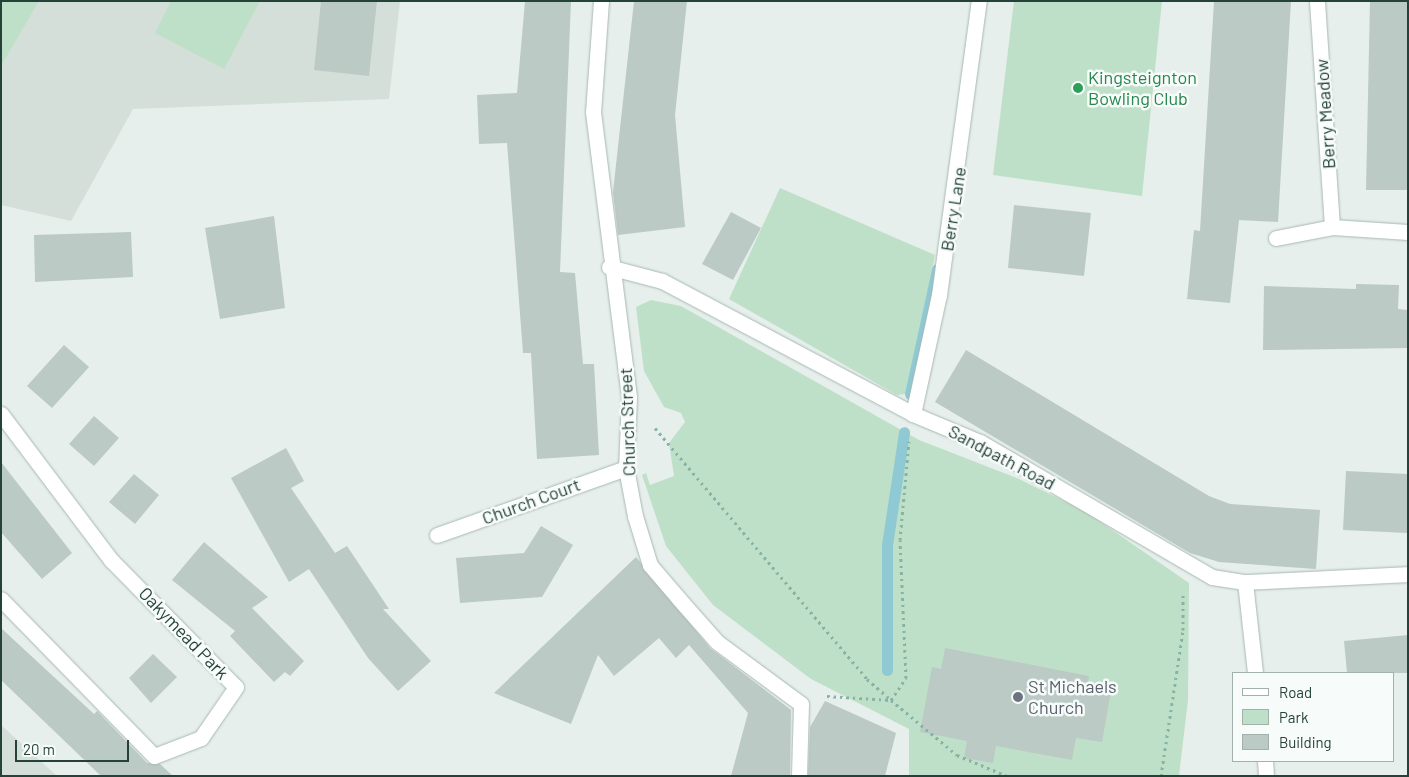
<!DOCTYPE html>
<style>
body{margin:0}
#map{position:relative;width:1409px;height:777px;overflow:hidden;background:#e6efeb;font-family:Barlow,sans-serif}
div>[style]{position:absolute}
.built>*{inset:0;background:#d4dfda}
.green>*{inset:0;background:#bfe0c8}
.stream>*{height:11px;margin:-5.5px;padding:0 5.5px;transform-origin:5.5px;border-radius:5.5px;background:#8ec9d4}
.building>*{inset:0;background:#bbcac4}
.path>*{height:3px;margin-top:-1.5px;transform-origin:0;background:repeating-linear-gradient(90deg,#86b3a5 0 2.5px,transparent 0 6.5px)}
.roads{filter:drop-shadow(0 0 1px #a8b8b2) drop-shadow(0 0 1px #a8b8b2)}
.pedestrian>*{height:15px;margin:-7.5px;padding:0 7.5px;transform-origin:7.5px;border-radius:7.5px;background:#fff}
.minor>*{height:15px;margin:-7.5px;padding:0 7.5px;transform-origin:7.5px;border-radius:7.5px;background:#fff}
.dots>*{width:14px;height:14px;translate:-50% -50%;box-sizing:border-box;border:2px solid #f7fbf9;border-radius:50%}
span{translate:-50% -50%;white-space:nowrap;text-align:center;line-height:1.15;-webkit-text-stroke:5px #f7fbf9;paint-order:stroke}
.leisure-label{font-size:18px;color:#27864d}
.left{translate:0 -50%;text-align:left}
.street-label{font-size:18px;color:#24423a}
.worship-label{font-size:18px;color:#5b616d}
.frame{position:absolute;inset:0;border:2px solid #24423a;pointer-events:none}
.legend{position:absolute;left:1232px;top:672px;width:162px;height:90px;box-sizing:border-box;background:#f7fbf9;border:1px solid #a3b1ad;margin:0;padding:6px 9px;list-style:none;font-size:15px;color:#24423a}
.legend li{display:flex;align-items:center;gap:10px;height:25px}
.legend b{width:25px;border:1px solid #a3b1ad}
.scale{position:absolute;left:15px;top:740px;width:114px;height:22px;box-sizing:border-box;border:2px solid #24423a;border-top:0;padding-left:6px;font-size:15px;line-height:18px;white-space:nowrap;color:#24423a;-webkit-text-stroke:4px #f7fbf9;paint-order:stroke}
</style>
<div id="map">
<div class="built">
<i style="clip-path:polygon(1px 1px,400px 1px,389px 99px,133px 109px,71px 221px,1px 205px)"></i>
<i style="clip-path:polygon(1px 725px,57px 776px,1px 776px)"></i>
</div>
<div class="green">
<i style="clip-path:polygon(1px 1px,39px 1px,1px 66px)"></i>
<i style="clip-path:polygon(171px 1px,260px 1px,224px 69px,155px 33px)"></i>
<i style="clip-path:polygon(1014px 1px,1162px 1px,1142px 196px,993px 175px)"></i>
<i style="clip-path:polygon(780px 188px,935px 255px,906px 394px,897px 395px,729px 299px)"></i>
<i style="clip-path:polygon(651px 300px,681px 306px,919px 440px,1019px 479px,1086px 512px,1189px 583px,1188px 700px,1179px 776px,909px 776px,909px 729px,811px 679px,713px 605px,666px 546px,642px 475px,646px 473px,650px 485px,674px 476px,669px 443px,685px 422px,681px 413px,664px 407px,644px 371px,636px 307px)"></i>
</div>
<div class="stream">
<i style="left:910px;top:394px;width:128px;rotate:-77.8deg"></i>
<i style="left:887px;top:670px;width:125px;rotate:-90deg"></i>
<i style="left:887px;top:545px;width:114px;rotate:-81.4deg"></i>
</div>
<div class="building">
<i style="clip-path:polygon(321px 1px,377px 1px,369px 76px,314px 70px)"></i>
<i style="clip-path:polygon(525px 1px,571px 1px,560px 272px,575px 273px,583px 364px,594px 364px,599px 455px,537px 459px,531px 353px,523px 353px,507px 143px,479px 144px,477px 95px,517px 93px)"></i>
<i style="clip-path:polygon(634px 1px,687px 1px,675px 115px,685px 227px,618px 235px,613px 192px)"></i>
<i style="clip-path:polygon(1214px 1px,1291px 1px,1278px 222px,1239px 220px,1230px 303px,1187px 299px,1194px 230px,1200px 231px)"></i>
<i style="clip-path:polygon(1370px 1px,1408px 2px,1408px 190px,1366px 190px)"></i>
<i style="clip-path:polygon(1014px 205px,1091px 213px,1084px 276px,1008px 268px)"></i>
<i style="clip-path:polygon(731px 212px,761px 228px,733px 280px,702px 264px)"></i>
<i style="clip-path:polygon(274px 216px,285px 308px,220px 319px,205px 228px)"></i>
<i style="clip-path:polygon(131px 232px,133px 277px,35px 282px,34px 235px)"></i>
<i style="clip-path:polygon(1356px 284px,1399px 285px,1398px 309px,1408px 310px,1408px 348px,1263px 350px,1264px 286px,1356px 289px)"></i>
<i style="clip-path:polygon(64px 345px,89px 367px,52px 408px,27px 386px)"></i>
<i style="clip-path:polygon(966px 350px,1209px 496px,1230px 504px,1320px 510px,1316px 569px,1219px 562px,1190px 553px,935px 402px)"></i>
<i style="clip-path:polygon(94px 416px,119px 438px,94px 466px,69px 444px)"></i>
<i style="clip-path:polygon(286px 448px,304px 481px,291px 488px,335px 553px,347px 546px,389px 609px,383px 609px,431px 661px,398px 691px,368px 658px,309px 569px,289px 582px,231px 478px)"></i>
<i style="clip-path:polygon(1px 462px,72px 553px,42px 579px,1px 532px)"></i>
<i style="clip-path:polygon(1346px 471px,1408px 474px,1408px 533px,1343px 530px)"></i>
<i style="clip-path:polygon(134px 474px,159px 495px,135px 524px,109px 502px)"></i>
<i style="clip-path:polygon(541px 526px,573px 545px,542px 597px,460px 603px,456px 558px,524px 553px)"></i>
<i style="clip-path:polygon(204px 542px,268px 597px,252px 608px,304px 661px,290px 676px,285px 672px,274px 682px,230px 636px,235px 631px,172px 580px)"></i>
<i style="clip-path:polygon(636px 557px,710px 648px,791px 710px,790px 776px,731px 776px,748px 713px,689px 645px,676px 658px,659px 638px,614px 676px,598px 655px,571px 724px,494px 693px)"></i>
<i style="clip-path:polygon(1px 628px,94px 714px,97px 711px,147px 763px,160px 764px,173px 776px,101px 776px,1px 680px)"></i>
<i style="clip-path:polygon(1408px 635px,1408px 673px,1347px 673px,1344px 641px)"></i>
<i style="clip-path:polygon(945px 648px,1089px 676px,1088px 682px,1112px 686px,1102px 742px,1076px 738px,1072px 760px,996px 746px,993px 763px,964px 758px,967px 741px,920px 732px,932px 667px,941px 669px)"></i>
<i style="clip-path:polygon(153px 654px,177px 677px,151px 703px,129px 678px)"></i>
<i style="clip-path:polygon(825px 701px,896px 733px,885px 776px,808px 776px,810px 727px)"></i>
</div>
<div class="path">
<i style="left:655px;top:428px;width:329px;rotate:49.8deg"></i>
<i style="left:867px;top:679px;width:32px;rotate:41deg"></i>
<i style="left:891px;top:700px;width:27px;rotate:-56deg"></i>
<i style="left:906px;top:678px;width:138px;rotate:-92.5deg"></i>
<i style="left:900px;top:540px;width:99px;rotate:-84.8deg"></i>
<i style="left:827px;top:696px;width:64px;rotate:3.6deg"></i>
<i style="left:891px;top:700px;width:86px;rotate:39.8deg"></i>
<i style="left:957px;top:755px;width:54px;rotate:22.8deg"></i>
<i style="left:1161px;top:776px;width:148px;rotate:-81.4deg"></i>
<i style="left:1183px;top:630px;width:37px;rotate:-90deg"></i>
</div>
<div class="roads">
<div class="pedestrian">
<i style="left:913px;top:414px;width:122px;rotate:-77.7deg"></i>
<i style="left:939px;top:295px;width:297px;rotate:-82.3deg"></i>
</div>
<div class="minor">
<i style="left:601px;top:1px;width:111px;rotate:94.1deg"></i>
<i style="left:593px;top:112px;width:287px;rotate:82.8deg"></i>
<i style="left:629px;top:397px;width:71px;rotate:92.4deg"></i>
<i style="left:626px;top:468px;width:49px;rotate:79.4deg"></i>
<i style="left:635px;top:516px;width:51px;rotate:73deg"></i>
<i style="left:650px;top:565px;width:45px;rotate:49.5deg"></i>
<i style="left:679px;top:599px;width:57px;rotate:48.5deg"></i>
<i style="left:717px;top:642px;width:104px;rotate:36.4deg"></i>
<i style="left:801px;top:704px;width:72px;rotate:91.6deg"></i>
<i style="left:1317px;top:1px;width:226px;rotate:86.2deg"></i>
<i style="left:1276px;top:238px;width:57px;rotate:-11.1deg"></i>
<i style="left:1332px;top:227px;width:76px;rotate:3.8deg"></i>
<i style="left:609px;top:267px;width:55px;rotate:14.8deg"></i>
<i style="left:662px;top:281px;width:284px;rotate:27.9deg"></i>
<i style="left:913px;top:414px;width:73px;rotate:22.7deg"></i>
<i style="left:980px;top:442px;width:268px;rotate:30.2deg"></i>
<i style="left:1212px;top:577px;width:33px;rotate:9deg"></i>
<i style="left:1245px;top:582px;width:163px;rotate:-2.8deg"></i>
<i style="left:1px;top:414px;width:183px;rotate:53deg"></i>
<i style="left:111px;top:560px;width:178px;rotate:45.5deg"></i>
<i style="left:236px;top:687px;width:62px;rotate:124.5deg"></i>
<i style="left:201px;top:738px;width:50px;rotate:159deg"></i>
<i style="left:154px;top:756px;width:219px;rotate:-134.3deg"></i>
<i style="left:437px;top:535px;width:201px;rotate:-19.5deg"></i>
<i style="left:1245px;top:582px;width:92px;rotate:83.7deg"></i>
<i style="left:1265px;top:761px;width:15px;rotate:86deg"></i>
</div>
</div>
<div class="dots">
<i style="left:1078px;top:88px;background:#2e9e5b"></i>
<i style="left:1018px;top:697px;background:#6b7280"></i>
</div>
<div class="leisure-label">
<span class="left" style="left:1088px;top:88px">Kingsteignton<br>Bowling Club</span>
</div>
<div class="street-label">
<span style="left:1325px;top:114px;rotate:-94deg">Berry Meadow</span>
<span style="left:953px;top:209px;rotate:-81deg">Berry Lane</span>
<span style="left:627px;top:422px;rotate:-92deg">Church Street</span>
<span style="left:1002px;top:457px;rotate:28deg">Sandpath Road</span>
<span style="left:531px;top:501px;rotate:-20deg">Church Court</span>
<span style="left:184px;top:633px;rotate:46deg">Oakymead Park</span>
</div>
<div class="worship-label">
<span class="left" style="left:1028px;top:697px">St Michaels<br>Church</span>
</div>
<div class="frame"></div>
<ul class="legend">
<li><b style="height:6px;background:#fff"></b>Road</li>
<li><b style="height:14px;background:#bfe0c8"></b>Park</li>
<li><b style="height:14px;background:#bbcac4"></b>Building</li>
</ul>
<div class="scale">20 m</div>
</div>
